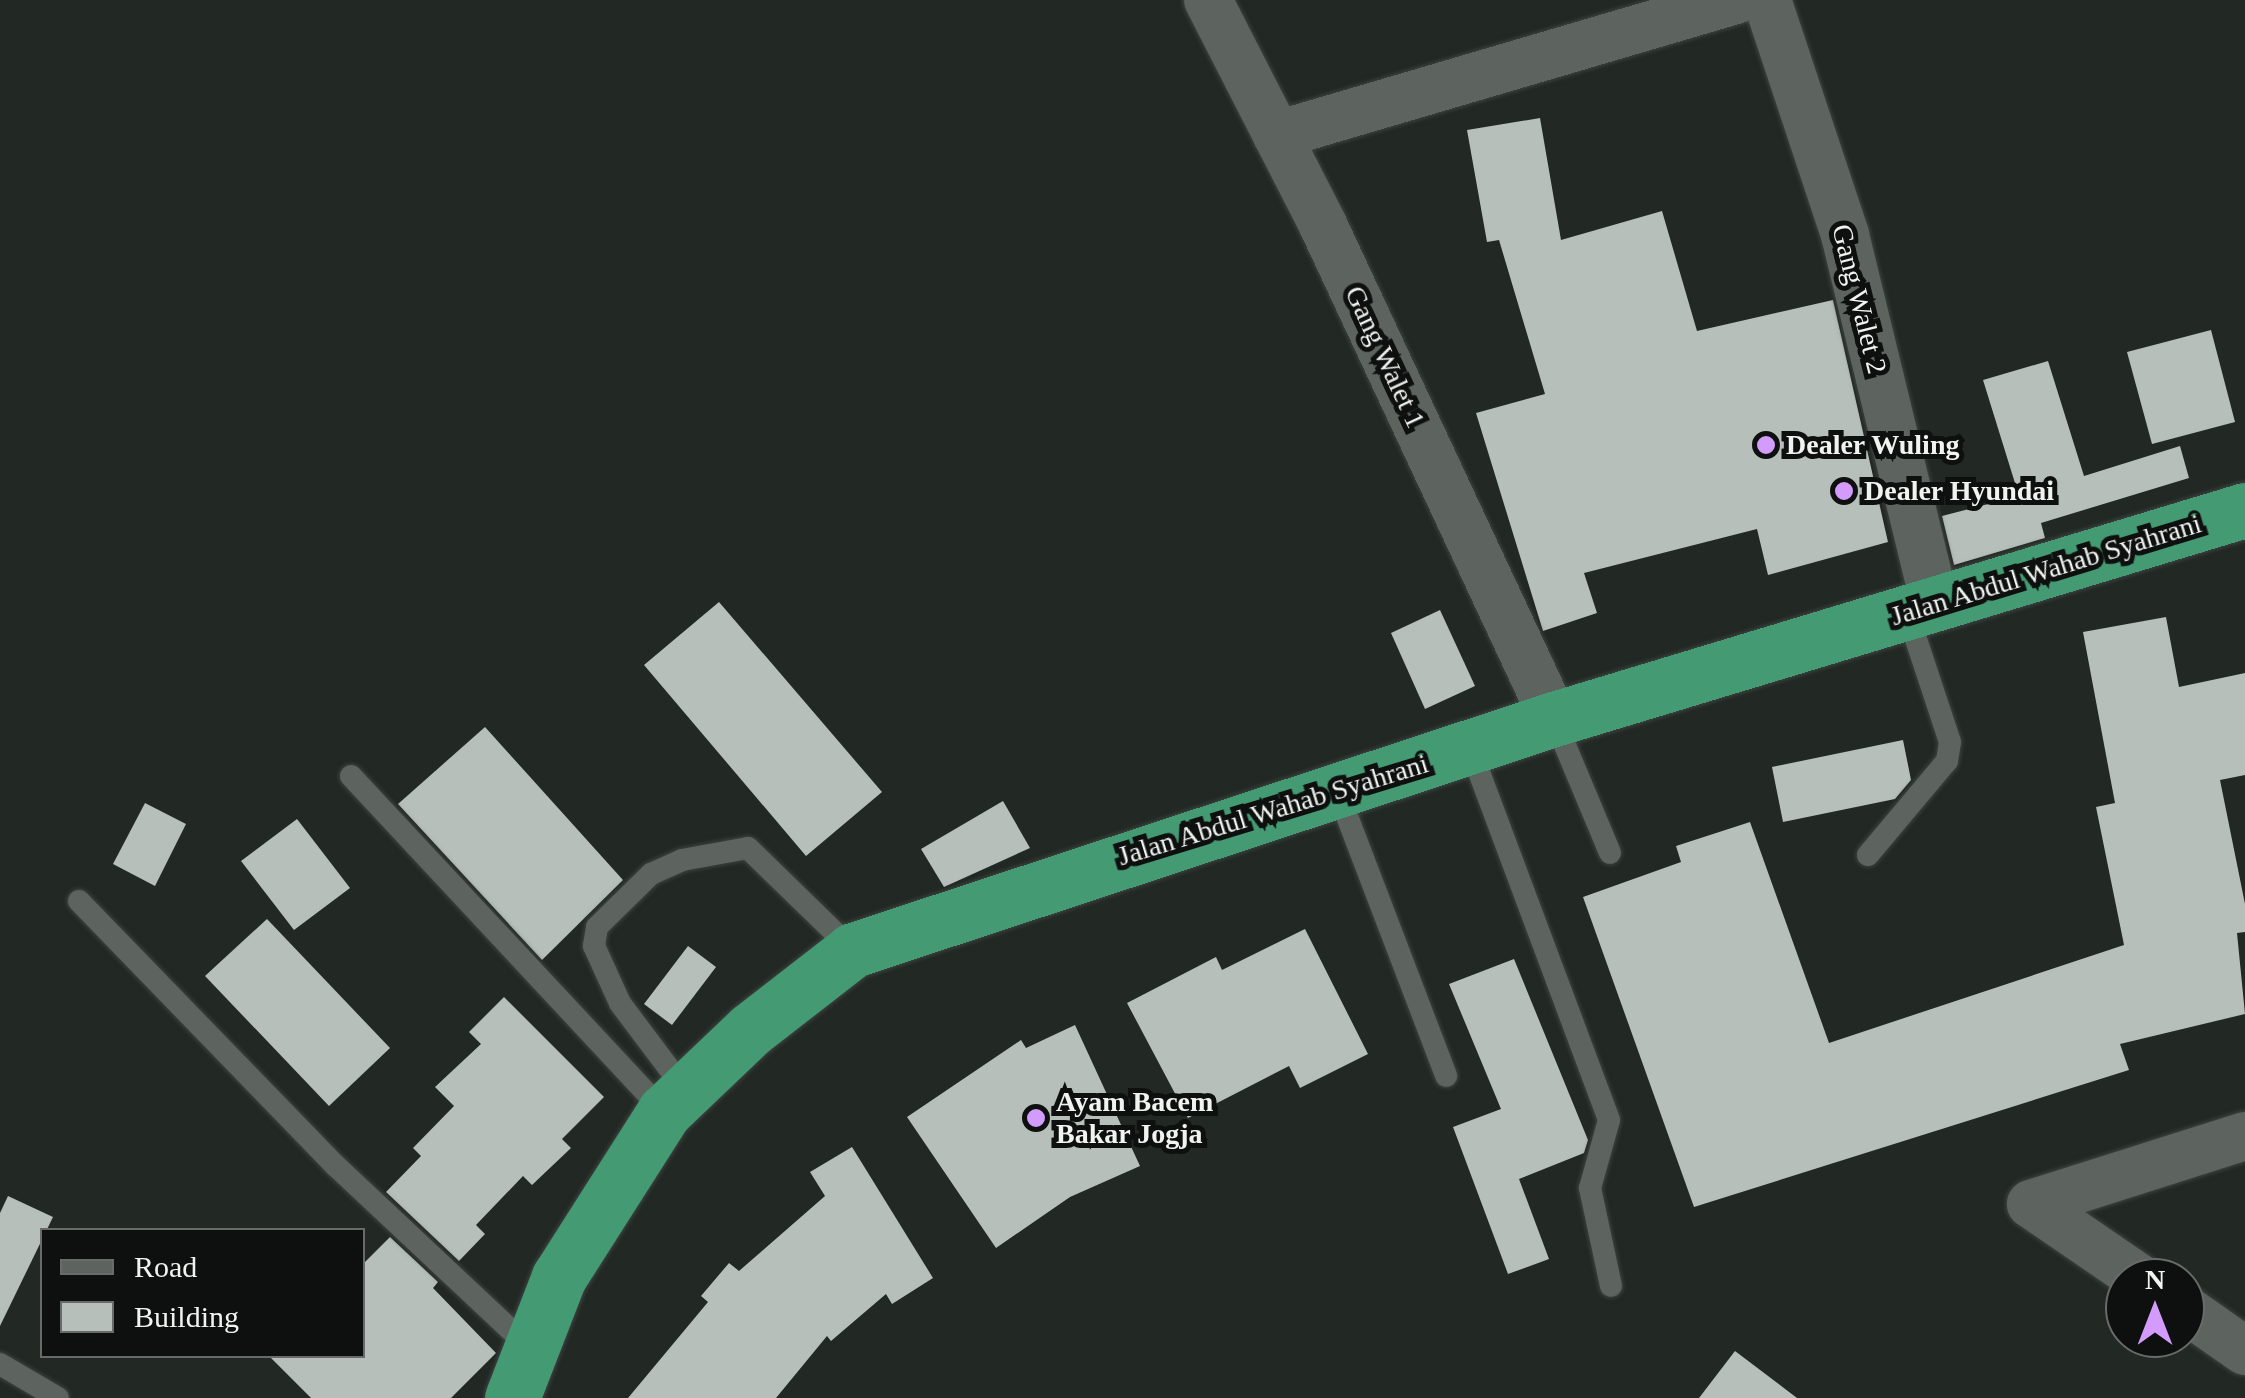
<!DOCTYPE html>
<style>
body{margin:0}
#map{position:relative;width:2245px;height:1398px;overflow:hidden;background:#222824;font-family:"Times New Roman",serif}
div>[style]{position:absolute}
.building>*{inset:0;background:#b7bfba}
.roads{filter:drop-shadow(0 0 2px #3d4340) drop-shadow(0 0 2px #3d4340)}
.service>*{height:22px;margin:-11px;padding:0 11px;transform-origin:11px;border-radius:11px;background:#5d6460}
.minor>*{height:48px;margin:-24px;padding:0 24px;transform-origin:24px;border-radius:24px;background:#5d6460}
.trunk>*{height:55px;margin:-27.5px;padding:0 27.5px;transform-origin:27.5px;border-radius:27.5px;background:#449a72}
.dots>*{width:28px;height:28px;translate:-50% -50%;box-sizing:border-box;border:5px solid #0d100e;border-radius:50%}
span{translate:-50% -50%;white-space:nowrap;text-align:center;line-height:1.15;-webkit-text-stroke:10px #0d100e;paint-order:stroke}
.street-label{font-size:28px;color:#f0f4f1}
.poi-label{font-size:28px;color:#f0f4f1;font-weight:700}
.left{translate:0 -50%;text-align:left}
.legend{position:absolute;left:40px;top:1228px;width:325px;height:130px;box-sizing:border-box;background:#0d100e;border:2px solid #686b69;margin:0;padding:12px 18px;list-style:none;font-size:30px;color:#f0f4f1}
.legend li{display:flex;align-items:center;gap:20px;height:50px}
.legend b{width:50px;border:2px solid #686b69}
.north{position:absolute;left:2105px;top:1258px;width:100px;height:100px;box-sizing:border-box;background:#0d100e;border:2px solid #686b69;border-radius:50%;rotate:0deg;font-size:28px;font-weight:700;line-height:40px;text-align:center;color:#f0f4f1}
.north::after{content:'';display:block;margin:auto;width:35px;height:45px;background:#d39cfc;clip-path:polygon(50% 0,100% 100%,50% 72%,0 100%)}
</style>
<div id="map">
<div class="building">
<i style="clip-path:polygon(1540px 118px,1561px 240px,1662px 211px,1697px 331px,1833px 300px,1888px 542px,1768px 575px,1757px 529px,1584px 573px,1597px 613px,1543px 631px,1476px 413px,1545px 394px,1499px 240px,1487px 242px,1467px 130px)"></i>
<i style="clip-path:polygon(2211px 330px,2235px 422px,2152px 444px,2127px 352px)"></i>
<i style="clip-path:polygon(2048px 361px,2084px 476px,2180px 446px,2189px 478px,2041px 523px,2045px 538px,1954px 565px,1942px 516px,2019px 496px,1983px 380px)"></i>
<i style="clip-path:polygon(719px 602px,882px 792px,806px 856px,644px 665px)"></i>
<i style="clip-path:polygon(1440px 610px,1475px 686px,1425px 709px,1391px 633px)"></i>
<i style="clip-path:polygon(2166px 617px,2179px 687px,2245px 673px,2245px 775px,2220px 780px,2245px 904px,2245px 932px,2237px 933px,2245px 1014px,2120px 1044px,2129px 1070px,1694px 1207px,1583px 897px,1681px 862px,1676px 846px,1750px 822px,1829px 1043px,2124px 945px,2096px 807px,2115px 803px,2083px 632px)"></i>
<i style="clip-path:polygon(485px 727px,623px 880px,542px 960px,398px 804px)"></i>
<i style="clip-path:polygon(1903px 740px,1911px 780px,1895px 799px,1783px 822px,1772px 767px)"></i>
<i style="clip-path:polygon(1003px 801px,1030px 848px,944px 887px,921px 849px)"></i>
<i style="clip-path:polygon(145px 803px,186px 824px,155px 886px,113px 864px)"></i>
<i style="clip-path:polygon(297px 819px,350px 888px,294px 930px,241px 861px)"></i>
<i style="clip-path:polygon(267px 919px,390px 1048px,329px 1106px,205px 976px)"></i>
<i style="clip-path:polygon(1305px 929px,1368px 1054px,1300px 1088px,1289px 1066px,1188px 1118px,1127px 1003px,1216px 957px,1222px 970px)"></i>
<i style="clip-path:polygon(688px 946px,716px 967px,672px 1025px,644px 1004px)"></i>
<i style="clip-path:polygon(1514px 959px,1588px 1140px,1584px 1153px,1519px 1179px,1549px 1259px,1508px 1274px,1453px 1127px,1501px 1109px,1449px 984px)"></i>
<i style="clip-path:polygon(504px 997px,604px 1097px,562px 1139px,571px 1148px,532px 1185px,523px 1176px,476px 1225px,485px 1234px,459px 1261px,386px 1192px,421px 1156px,413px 1148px,454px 1106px,435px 1087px,481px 1044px,469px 1032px)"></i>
<i style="clip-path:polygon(1075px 1025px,1140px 1166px,1070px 1197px,996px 1248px,907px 1117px,1021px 1040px,1026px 1048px)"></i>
<i style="clip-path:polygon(852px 1147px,933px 1278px,892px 1304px,886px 1294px,831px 1341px,827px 1336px,776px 1398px,628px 1398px,708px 1302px,701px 1296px,729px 1263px,739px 1271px,825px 1196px,810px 1172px)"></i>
<i style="clip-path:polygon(8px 1196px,53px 1217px,0 1326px,0 1213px)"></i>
<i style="clip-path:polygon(390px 1237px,438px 1282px,433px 1288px,496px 1353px,451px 1398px,311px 1398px,269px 1356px,362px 1356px,362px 1265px)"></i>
<i style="clip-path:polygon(1735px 1351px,1797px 1398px,1699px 1398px)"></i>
</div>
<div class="roads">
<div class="service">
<i style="left:1554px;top:719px;width:145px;rotate:67.3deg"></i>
<i style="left:1470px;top:748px;width:397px;rotate:69.5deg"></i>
<i style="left:1609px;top:1120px;width:71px;rotate:105.6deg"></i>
<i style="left:1590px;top:1188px;width:100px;rotate:77.9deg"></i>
<i style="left:351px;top:776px;width:459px;rotate:47deg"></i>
<i style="left:1337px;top:790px;width:306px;rotate:69.1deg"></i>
<i style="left:1868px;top:855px;width:123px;rotate:-50deg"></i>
<i style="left:1947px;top:761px;width:19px;rotate:-81deg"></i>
<i style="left:1950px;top:742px;width:137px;rotate:-108.3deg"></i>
<i style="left:79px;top:901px;width:369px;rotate:45.9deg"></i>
<i style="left:336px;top:1166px;width:266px;rotate:43.2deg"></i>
<i style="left:686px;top:1091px;width:110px;rotate:-126.9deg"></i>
<i style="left:620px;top:1003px;width:63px;rotate:-114.5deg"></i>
<i style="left:594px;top:946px;width:19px;rotate:-81deg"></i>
<i style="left:597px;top:927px;width:76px;rotate:-44.5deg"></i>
<i style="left:651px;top:874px;width:34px;rotate:-24deg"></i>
<i style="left:682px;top:860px;width:67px;rotate:-10.3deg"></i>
<i style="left:748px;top:848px;width:146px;rotate:44.2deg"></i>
<i style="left:0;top:1364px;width:67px;rotate:30.4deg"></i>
</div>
<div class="minor">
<i style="left:1208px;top:0;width:253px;rotate:62.9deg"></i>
<i style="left:1323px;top:225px;width:545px;rotate:64.94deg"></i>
<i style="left:1767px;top:0;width:248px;rotate:71.6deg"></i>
<i style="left:1845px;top:235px;width:379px;rotate:76.3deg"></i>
<i style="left:1277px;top:135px;width:479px;rotate:-16.4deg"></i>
<i style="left:2139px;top:1278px;width:131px;rotate:-145.6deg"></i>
<i style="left:2031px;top:1204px;width:225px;rotate:-17.6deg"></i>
<i style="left:2185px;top:1309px;width:73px;rotate:35deg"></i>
</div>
<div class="trunk">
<i style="left:512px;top:1398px;width:130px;rotate:-68.8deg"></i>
<i style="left:559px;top:1277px;width:196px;rotate:-57.5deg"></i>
<i style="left:664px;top:1112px;width:119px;rotate:-43.6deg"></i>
<i style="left:750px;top:1030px;width:130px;rotate:-37.8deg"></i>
<i style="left:853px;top:950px;width:738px;rotate:-18.24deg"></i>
<i style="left:1554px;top:719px;width:722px;rotate:-16.83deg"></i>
</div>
</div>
<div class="dots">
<i style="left:1766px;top:445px;background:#d39cfc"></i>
<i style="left:1844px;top:491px;background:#d39cfc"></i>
<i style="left:1036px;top:1118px;background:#d39cfc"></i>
</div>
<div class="street-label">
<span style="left:1859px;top:299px;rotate:76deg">Gang Walet 2</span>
<span style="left:1385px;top:357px;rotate:65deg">Gang Walet 1</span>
<span style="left:2046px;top:570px;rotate:-17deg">Jalan Abdul Wahab Syahrani</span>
<span style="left:1273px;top:810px;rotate:-17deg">Jalan Abdul Wahab Syahrani</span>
</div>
<div class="poi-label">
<span class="left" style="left:1786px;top:445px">Dealer Wuling</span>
<span class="left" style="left:1864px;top:491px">Dealer Hyundai</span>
<span class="left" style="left:1056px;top:1118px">Ayam Bacem<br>Bakar Jogja</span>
</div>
<ul class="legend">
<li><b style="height:12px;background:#5d6460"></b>Road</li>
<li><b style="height:28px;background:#b7bfba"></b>Building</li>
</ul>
<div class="north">N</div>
</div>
